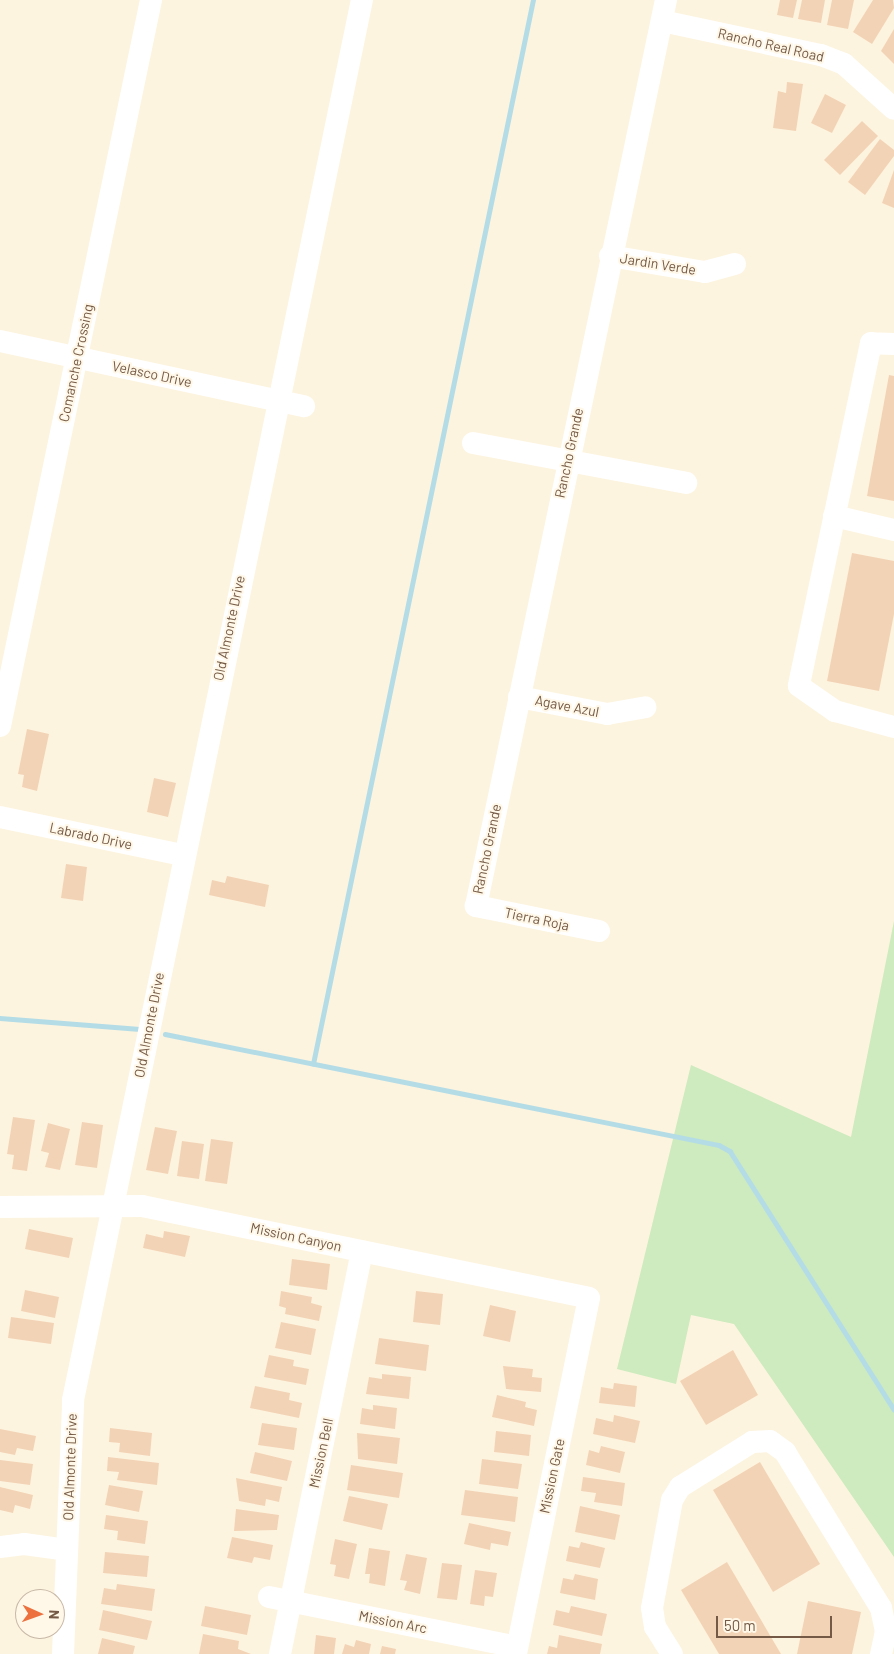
<!DOCTYPE html>
<style>
body{margin:0}
#map{position:relative;width:894px;height:1654px;overflow:hidden;background:#fdf4df;font-family:Barlow,sans-serif}
div>[style]{position:absolute}
.green>*{inset:0;background:#cdebbe}
.stream>*{height:4.5px;margin:-2.25px;padding:0 2.25px;transform-origin:2.25px;border-radius:2.25px;background:#b4dce7}
.building>*{inset:0;background:#f3d3b6}
.minor>*{height:22px;margin:-11px;padding:0 11px;transform-origin:11px;border-radius:11px;background:#fff}
span{translate:-50% -50%;white-space:nowrap;text-align:center;line-height:1.15;-webkit-text-stroke:4px #fff7e7;paint-order:stroke}
.street-label{font-size:14px;color:#745a46}
.north{position:absolute;left:15px;top:1589px;width:50px;height:50px;box-sizing:border-box;background:#fff7e7;border:1px solid #c7b8a7;border-radius:50%;rotate:92deg;font-size:14px;font-weight:700;line-height:20px;text-align:center;color:#745a46}
.north::after{content:'';display:block;margin:auto;width:18px;height:22px;background:#ed713f;clip-path:polygon(50% 0,100% 100%,50% 72%,0 100%)}
.scale{position:absolute;left:716px;top:1616px;width:116px;height:22px;box-sizing:border-box;border:2px solid #745a46;border-top:0;padding-left:6px;font-size:15px;line-height:18px;white-space:nowrap;color:#745a46;-webkit-text-stroke:4px #fff7e7;paint-order:stroke}
</style>
<div id="map">
<div class="green">
<i style="clip-path:polygon(894px 921px,894px 1557px,734px 1324px,691px 1315px,676px 1384px,617px 1369px,691px 1065px,851px 1137px)"></i>
</div>
<div class="stream">
<i style="left:0;top:1018px;width:140px;rotate:4.5deg"></i>
<i style="left:165px;top:1034px;width:565px;rotate:11.33deg"></i>
<i style="left:719px;top:1145px;width:13px;rotate:29deg"></i>
<i style="left:730px;top:1151px;width:306px;rotate:57.6deg"></i>
<i style="left:313px;top:1064px;width:1087px;rotate:-78.32deg"></i>
</div>
<div class="building">
<i style="clip-path:polygon(780px 0,797px 0,793px 18px,777px 15px)"></i>
<i style="clip-path:polygon(802px 0,825px 0,821px 23px,798px 19px)"></i>
<i style="clip-path:polygon(832px 0,854px 0,848px 29px,827px 25px)"></i>
<i style="clip-path:polygon(873px 0,893px 0,894px 8px,872px 44px,853px 32px)"></i>
<i style="clip-path:polygon(894px 29px,894px 64px,881px 51px)"></i>
<i style="clip-path:polygon(787px 82px,803px 84px,796px 131px,773px 128px,778px 91px,786px 93px)"></i>
<i style="clip-path:polygon(825px 94px,846px 105px,832px 133px,811px 123px)"></i>
<i style="clip-path:polygon(862px 121px,878px 136px,840px 175px,824px 160px)"></i>
<i style="clip-path:polygon(880px 139px,894px 150px,894px 156px,865px 195px,848px 182px)"></i>
<i style="clip-path:polygon(894px 170px,894px 208px,882px 203px)"></i>
<i style="clip-path:polygon(889px 375px,894px 376px,894px 501px,867px 496px)"></i>
<i style="clip-path:polygon(852px 553px,894px 561px,894px 614px,879px 691px,827px 681px)"></i>
<i style="clip-path:polygon(27px 729px,49px 734px,37px 791px,22px 787px,24px 775px,18px 774px)"></i>
<i style="clip-path:polygon(154px 778px,176px 783px,168px 817px,147px 812px)"></i>
<i style="clip-path:polygon(66px 864px,87px 867px,83px 901px,61px 898px)"></i>
<i style="clip-path:polygon(227px 876px,269px 885px,265px 907px,209px 895px,212px 880px,225px 883px)"></i>
<i style="clip-path:polygon(13px 1117px,35px 1120px,27px 1171px,12px 1169px,14px 1155px,7px 1154px)"></i>
<i style="clip-path:polygon(82px 1122px,103px 1125px,97px 1168px,75px 1165px)"></i>
<i style="clip-path:polygon(48px 1123px,70px 1129px,60px 1170px,45px 1167px,49px 1153px,41px 1151px)"></i>
<i style="clip-path:polygon(155px 1127px,177px 1131px,168px 1174px,146px 1170px)"></i>
<i style="clip-path:polygon(211px 1139px,233px 1142px,227px 1184px,205px 1181px)"></i>
<i style="clip-path:polygon(182px 1141px,204px 1144px,199px 1179px,177px 1176px)"></i>
<i style="clip-path:polygon(29px 1229px,73px 1238px,69px 1258px,25px 1249px)"></i>
<i style="clip-path:polygon(164px 1231px,190px 1236px,185px 1257px,143px 1248px,146px 1234px,163px 1238px)"></i>
<i style="clip-path:polygon(292px 1259px,330px 1264px,327px 1290px,289px 1285px)"></i>
<i style="clip-path:polygon(25px 1290px,59px 1297px,55px 1318px,21px 1311px)"></i>
<i style="clip-path:polygon(281px 1291px,312px 1297px,311px 1303px,322px 1306px,319px 1321px,285px 1314px,286px 1308px,279px 1306px)"></i>
<i style="clip-path:polygon(416px 1291px,443px 1294px,440px 1325px,413px 1322px)"></i>
<i style="clip-path:polygon(490px 1305px,516px 1311px,510px 1342px,483px 1336px)"></i>
<i style="clip-path:polygon(11px 1317px,54px 1323px,51px 1344px,8px 1338px)"></i>
<i style="clip-path:polygon(281px 1322px,316px 1329px,311px 1355px,275px 1348px)"></i>
<i style="clip-path:polygon(379px 1338px,429px 1345px,426px 1371px,375px 1364px)"></i>
<i style="clip-path:polygon(733px 1350px,758px 1395px,706px 1425px,680px 1381px)"></i>
<i style="clip-path:polygon(269px 1355px,294px 1360px,293px 1366px,309px 1369px,306px 1385px,264px 1377px)"></i>
<i style="clip-path:polygon(503px 1366px,533px 1369px,532px 1377px,542px 1378px,541px 1392px,506px 1389px)"></i>
<i style="clip-path:polygon(382px 1374px,411px 1377px,409px 1399px,366px 1394px,369px 1377px,382px 1379px)"></i>
<i style="clip-path:polygon(614px 1383px,637px 1386px,635px 1407px,599px 1403px,601px 1387px,613px 1389px)"></i>
<i style="clip-path:polygon(255px 1386px,290px 1393px,289px 1400px,302px 1403px,299px 1418px,250px 1408px)"></i>
<i style="clip-path:polygon(497px 1395px,526px 1402px,525px 1407px,537px 1410px,534px 1426px,492px 1417px)"></i>
<i style="clip-path:polygon(373px 1405px,397px 1408px,395px 1429px,360px 1424px,362px 1408px,373px 1410px)"></i>
<i style="clip-path:polygon(614px 1415px,640px 1421px,635px 1443px,593px 1434px,596px 1418px,613px 1422px)"></i>
<i style="clip-path:polygon(262px 1423px,297px 1428px,294px 1450px,258px 1445px)"></i>
<i style="clip-path:polygon(110px 1428px,152px 1433px,150px 1456px,119px 1452px,120px 1443px,109px 1442px)"></i>
<i style="clip-path:polygon(0 1429px,36px 1436px,33px 1451px,17px 1448px,15px 1455px,0 1452px)"></i>
<i style="clip-path:polygon(496px 1431px,531px 1435px,529px 1456px,494px 1452px)"></i>
<i style="clip-path:polygon(357px 1433px,400px 1438px,397px 1464px,358px 1459px)"></i>
<i style="clip-path:polygon(601px 1446px,625px 1452px,620px 1473px,586px 1465px,589px 1450px,599px 1453px)"></i>
<i style="clip-path:polygon(255px 1452px,292px 1461px,287px 1481px,250px 1473px)"></i>
<i style="clip-path:polygon(108px 1457px,159px 1463px,157px 1485px,117px 1480px,119px 1472px,107px 1471px)"></i>
<i style="clip-path:polygon(482px 1459px,522px 1464px,518px 1489px,479px 1484px)"></i>
<i style="clip-path:polygon(0 1460px,33px 1464px,30px 1485px,0 1481px)"></i>
<i style="clip-path:polygon(760px 1462px,820px 1564px,773px 1592px,713px 1490px)"></i>
<i style="clip-path:polygon(351px 1465px,403px 1473px,399px 1498px,347px 1490px)"></i>
<i style="clip-path:polygon(583px 1477px,625px 1483px,622px 1506px,594px 1502px,596px 1493px,581px 1491px)"></i>
<i style="clip-path:polygon(236px 1478px,282px 1487px,279px 1502px,266px 1499px,265px 1506px,239px 1501px)"></i>
<i style="clip-path:polygon(109px 1485px,143px 1491px,139px 1512px,105px 1505px)"></i>
<i style="clip-path:polygon(0 1487px,33px 1495px,30px 1509px,15px 1505px,13px 1513px,0 1510px)"></i>
<i style="clip-path:polygon(465px 1490px,518px 1497px,515px 1522px,461px 1515px)"></i>
<i style="clip-path:polygon(349px 1496px,388px 1504px,382px 1530px,343px 1521px)"></i>
<i style="clip-path:polygon(580px 1506px,620px 1515px,615px 1540px,575px 1532px)"></i>
<i style="clip-path:polygon(236px 1509px,279px 1515px,277px 1530px,234px 1531px)"></i>
<i style="clip-path:polygon(106px 1515px,148px 1521px,145px 1544px,117px 1540px,118px 1531px,104px 1529px)"></i>
<i style="clip-path:polygon(469px 1523px,511px 1532px,508px 1546px,491px 1543px,490px 1550px,464px 1544px)"></i>
<i style="clip-path:polygon(232px 1537px,273px 1545px,270px 1560px,254px 1557px,252px 1563px,227px 1558px)"></i>
<i style="clip-path:polygon(335px 1539px,357px 1544px,349px 1579px,334px 1576px,336px 1565px,330px 1564px)"></i>
<i style="clip-path:polygon(581px 1542px,605px 1548px,600px 1568px,566px 1561px,569px 1546px,579px 1548px)"></i>
<i style="clip-path:polygon(369px 1548px,390px 1551px,385px 1586px,369px 1583px,370px 1574px,365px 1574px)"></i>
<i style="clip-path:polygon(105px 1552px,149px 1556px,147px 1577px,103px 1573px)"></i>
<i style="clip-path:polygon(406px 1554px,427px 1558px,420px 1594px,404px 1590px,407px 1581px,400px 1580px)"></i>
<i style="clip-path:polygon(727px 1562px,781px 1654px,719px 1654px,681px 1590px)"></i>
<i style="clip-path:polygon(442px 1563px,462px 1565px,457px 1600px,437px 1598px)"></i>
<i style="clip-path:polygon(475px 1570px,497px 1573px,493px 1597px,485px 1596px,484px 1606px,470px 1604px)"></i>
<i style="clip-path:polygon(575px 1574px,598px 1579px,595px 1600px,560px 1593px,563px 1578px,573px 1580px)"></i>
<i style="clip-path:polygon(117px 1584px,155px 1589px,152px 1611px,101px 1604px,104px 1588px,116px 1590px)"></i>
<i style="clip-path:polygon(808px 1601px,861px 1612px,852px 1654px,797px 1654px)"></i>
<i style="clip-path:polygon(205px 1606px,251px 1615px,247px 1635px,201px 1626px)"></i>
<i style="clip-path:polygon(571px 1606px,607px 1614px,602px 1636px,553px 1625px,556px 1610px,569px 1613px)"></i>
<i style="clip-path:polygon(103px 1610px,152px 1621px,147px 1640px,99px 1630px)"></i>
<i style="clip-path:polygon(203px 1634px,239px 1641px,238px 1649px,251px 1654px,199px 1654px)"></i>
<i style="clip-path:polygon(316px 1635px,336px 1638px,334px 1654px,314px 1654px)"></i>
<i style="clip-path:polygon(559px 1635px,602px 1644px,600px 1654px,547px 1654px,549px 1646px,557px 1648px)"></i>
<i style="clip-path:polygon(102px 1638px,135px 1646px,133px 1654px,98px 1654px)"></i>
<i style="clip-path:polygon(356px 1640px,371px 1644px,369px 1654px,342px 1654px,345px 1644px,354px 1647px)"></i>
<i style="clip-path:polygon(382px 1646px,396px 1649px,395px 1654px,380px 1654px)"></i>
</div>
<div class="minor">
<i style="left:662px;top:21px;width:163px;rotate:12.1deg"></i>
<i style="left:821px;top:55px;width:25px;rotate:21deg"></i>
<i style="left:844px;top:64px;width:67px;rotate:42deg"></i>
<i style="left:610px;top:256px;width:96px;rotate:9.6deg"></i>
<i style="left:705px;top:272px;width:31px;rotate:-15deg"></i>
<i style="left:0;top:341px;width:311px;rotate:12.1deg"></i>
<i style="left:894px;top:344px;width:23px;rotate:-178deg"></i>
<i style="left:871px;top:343px;width:350px;rotate:101.9deg"></i>
<i style="left:799px;top:686px;width:44px;rotate:34.8deg"></i>
<i style="left:835px;top:711px;width:61px;rotate:15.2deg"></i>
<i style="left:473px;top:443px;width:217px;rotate:10.6deg"></i>
<i style="left:834px;top:516px;width:62px;rotate:13.1deg"></i>
<i style="left:519px;top:697px;width:90px;rotate:10.9deg"></i>
<i style="left:607px;top:714px;width:39px;rotate:-10deg"></i>
<i style="left:0;top:726px;width:742px;rotate:-78.25deg"></i>
<i style="left:0;top:817px;width:186px;rotate:11.8deg"></i>
<i style="left:599px;top:931px;width:126px;rotate:-168.5deg"></i>
<i style="left:476px;top:906px;width:926px;rotate:-78.16deg"></i>
<i style="left:0;top:1207px;width:142px;rotate:-0.4deg"></i>
<i style="left:142px;top:1206px;width:456px;rotate:11.6deg"></i>
<i style="left:589px;top:1298px;width:363px;rotate:101.6deg"></i>
<i style="left:0;top:1547px;width:24px;rotate:-7deg"></i>
<i style="left:24px;top:1544px;width:43px;rotate:7.9deg"></i>
<i style="left:269px;top:1597px;width:253px;rotate:11.4deg"></i>
<i style="left:63px;top:1654px;width:254px;rotate:-87.7deg"></i>
<i style="left:73px;top:1400px;width:1430px;rotate:-78.34deg"></i>
<i style="left:280px;top:1654px;width:411px;rotate:-78.5deg"></i>
<i style="left:672px;top:1654px;width:32px;rotate:-122deg"></i>
<i style="left:655px;top:1627px;width:19px;rotate:-99deg"></i>
<i style="left:652px;top:1608px;width:110px;rotate:-79.5deg"></i>
<i style="left:672px;top:1500px;width:15px;rotate:-58deg"></i>
<i style="left:680px;top:1487px;width:85px;rotate:-32deg"></i>
<i style="left:752px;top:1442px;width:18px;rotate:-3deg"></i>
<i style="left:770px;top:1441px;width:19px;rotate:36deg"></i>
<i style="left:785px;top:1452px;width:183px;rotate:58.4deg"></i>
<i style="left:881px;top:1608px;width:24px;rotate:78deg"></i>
<i style="left:886px;top:1631px;width:24px;rotate:102deg"></i>
</div>
<div class="street-label">
<span style="left:771px;top:45px;rotate:13deg">Rancho Real Road</span>
<span style="left:658px;top:264px;rotate:9deg">Jardin Verde</span>
<span style="left:76px;top:363px;rotate:-78deg">Comanche Crossing</span>
<span style="left:152px;top:374px;rotate:12deg">Velasco Drive</span>
<span style="left:569px;top:453px;rotate:-78deg">Rancho Grande</span>
<span style="left:229px;top:628px;rotate:-78deg">Old Almonte Drive</span>
<span style="left:567px;top:706px;rotate:11deg">Agave Azul</span>
<span style="left:91px;top:836px;rotate:12deg">Labrado Drive</span>
<span style="left:487px;top:849px;rotate:-78deg">Rancho Grande</span>
<span style="left:537px;top:919px;rotate:12deg">Tierra Roja</span>
<span style="left:149px;top:1025px;rotate:-79deg">Old Almonte Drive</span>
<span style="left:296px;top:1237px;rotate:12deg">Mission Canyon</span>
<span style="left:321px;top:1453px;rotate:-78deg">Mission Bell</span>
<span style="left:70px;top:1467px;rotate:-88deg">Old Almonte Drive</span>
<span style="left:552px;top:1476px;rotate:-78deg">Mission Gate</span>
<span style="left:393px;top:1622px;rotate:11deg">Mission Arc</span>
</div>
<div class="north">N</div>
<div class="scale">50 m</div>
</div>
